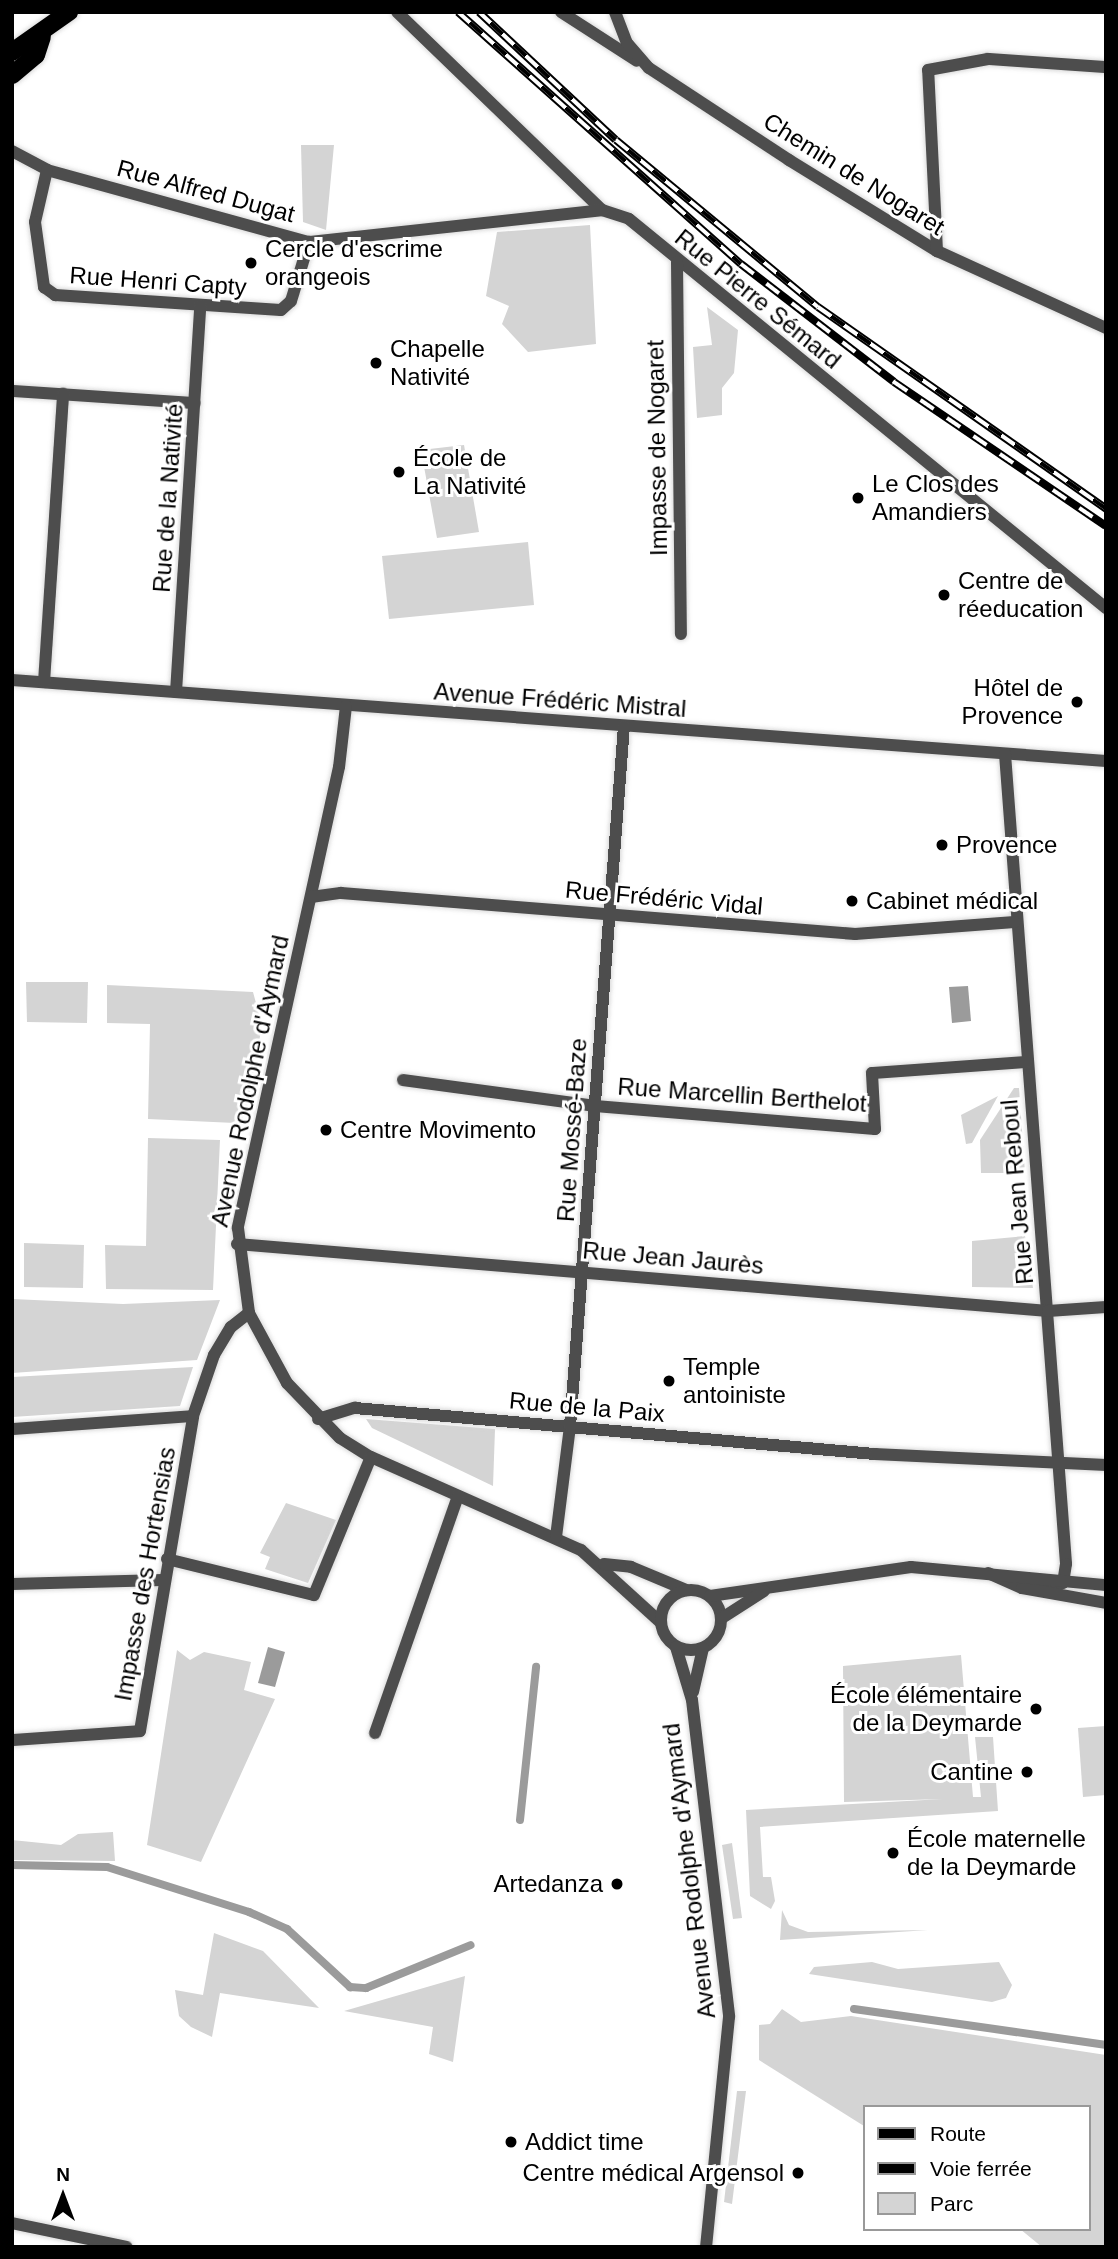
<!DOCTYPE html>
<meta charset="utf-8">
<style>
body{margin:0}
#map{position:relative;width:1118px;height:2259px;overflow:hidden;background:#fff;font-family:Arial,sans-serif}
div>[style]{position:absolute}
.green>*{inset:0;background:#d4d4d4}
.water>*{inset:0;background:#9b9b9b}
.stream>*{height:8px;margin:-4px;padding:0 4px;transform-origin:4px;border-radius:4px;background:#9b9b9b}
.roads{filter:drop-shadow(0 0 2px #dbdbdb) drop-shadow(0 0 2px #dbdbdb)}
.minor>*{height:12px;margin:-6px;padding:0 6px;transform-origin:6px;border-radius:6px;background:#4d4d4d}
.minor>.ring{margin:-6px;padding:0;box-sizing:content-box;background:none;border:12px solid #4d4d4d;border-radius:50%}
.major>*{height:18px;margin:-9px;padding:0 9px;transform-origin:9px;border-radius:9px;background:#000}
.rail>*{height:8px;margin-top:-4px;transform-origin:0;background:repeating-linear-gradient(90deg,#fff 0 16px,#000 0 32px);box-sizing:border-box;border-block:2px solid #000}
.dots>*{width:19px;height:19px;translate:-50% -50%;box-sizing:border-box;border:4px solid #fff;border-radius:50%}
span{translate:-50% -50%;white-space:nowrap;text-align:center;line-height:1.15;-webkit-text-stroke:6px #fff;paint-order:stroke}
.street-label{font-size:24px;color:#000}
.poi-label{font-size:24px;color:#000}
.left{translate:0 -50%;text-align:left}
.right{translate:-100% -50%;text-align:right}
.frame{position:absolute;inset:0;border:14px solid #000;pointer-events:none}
.legend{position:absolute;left:863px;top:2105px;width:228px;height:126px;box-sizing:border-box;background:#fff;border:2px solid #999;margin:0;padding:9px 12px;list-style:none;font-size:21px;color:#000}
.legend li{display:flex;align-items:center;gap:14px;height:35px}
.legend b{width:35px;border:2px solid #999}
.north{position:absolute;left:28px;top:2161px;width:70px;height:70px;-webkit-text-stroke:5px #fff;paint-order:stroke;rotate:0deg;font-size:19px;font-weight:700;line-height:28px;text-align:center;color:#000}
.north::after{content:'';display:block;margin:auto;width:24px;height:32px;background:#000;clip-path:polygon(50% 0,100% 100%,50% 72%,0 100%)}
</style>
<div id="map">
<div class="green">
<i style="clip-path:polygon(301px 145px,334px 145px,326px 230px,303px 222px)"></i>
<i style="clip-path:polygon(590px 225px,596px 344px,528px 352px,502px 324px,509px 306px,486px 296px,497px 232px)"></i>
<i style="clip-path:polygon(707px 307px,738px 330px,734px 373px,722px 388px,722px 415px,697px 418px,693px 347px,712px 345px)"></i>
<i style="clip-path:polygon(464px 445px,479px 532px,437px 538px,421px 450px)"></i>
<i style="clip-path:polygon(528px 542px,534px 605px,389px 619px,382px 556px)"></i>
<i style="clip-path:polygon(26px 982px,88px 982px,87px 1023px,27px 1022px)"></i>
<i style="clip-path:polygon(107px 985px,253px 992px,262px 1025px,246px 1115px,235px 1123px,148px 1119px,150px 1024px,107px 1023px)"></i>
<i style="clip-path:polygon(1014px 1088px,1019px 1088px,1025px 1173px,981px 1173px,980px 1140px)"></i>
<i style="clip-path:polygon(998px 1096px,972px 1143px,966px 1144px,961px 1115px)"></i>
<i style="clip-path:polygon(148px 1138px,220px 1140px,213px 1290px,106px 1289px,105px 1245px,146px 1246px)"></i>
<i style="clip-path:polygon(1025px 1236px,1033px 1288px,972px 1287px,972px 1241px)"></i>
<i style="clip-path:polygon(24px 1243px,84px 1245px,83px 1288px,24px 1287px)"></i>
<i style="clip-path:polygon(12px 1299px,123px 1304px,220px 1300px,197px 1360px,12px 1373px)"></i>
<i style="clip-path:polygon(193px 1367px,180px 1406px,12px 1417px,12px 1377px)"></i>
<i style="clip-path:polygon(366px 1419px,495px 1429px,493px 1486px,372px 1428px)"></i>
<i style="clip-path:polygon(286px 1503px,336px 1520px,308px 1583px,265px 1569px,270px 1557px,260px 1553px)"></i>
<i style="clip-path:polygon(177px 1650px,190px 1660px,204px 1652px,251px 1662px,244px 1690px,275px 1699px,201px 1862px,147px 1845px)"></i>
<i style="clip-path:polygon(961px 1655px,973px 1797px,981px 1797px,975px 1737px,993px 1737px,998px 1811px,760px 1827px,763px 1877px,771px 1877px,775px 1901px,771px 1909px,750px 1896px,746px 1810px,943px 1799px,844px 1802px,843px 1666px)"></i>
<i style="clip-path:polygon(1106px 1726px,1106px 1795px,1083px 1797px,1078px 1728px)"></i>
<i style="clip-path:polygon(113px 1832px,115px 1861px,12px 1860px,12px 1840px,61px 1845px,78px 1834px)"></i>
<i style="clip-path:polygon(732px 1843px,742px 1918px,733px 1919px,722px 1845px)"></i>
<i style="clip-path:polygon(782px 1910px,789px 1925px,808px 1932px,928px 1930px,780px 1940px)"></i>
<i style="clip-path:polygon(214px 1933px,263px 1951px,319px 2008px,220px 1993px,212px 2037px,191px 2027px,179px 2016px,175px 1990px,203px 1995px)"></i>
<i style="clip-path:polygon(872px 1962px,898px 1969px,999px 1962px,1012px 1985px,1006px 1998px,992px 2002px,809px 1974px,814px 1967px)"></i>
<i style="clip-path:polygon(465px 1976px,453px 2062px,429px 2054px,433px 2027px,344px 2011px)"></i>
<i style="clip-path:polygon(782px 2009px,801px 2022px,851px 2016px,1106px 2055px,1106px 2247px,1042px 2247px,1020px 2229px,1088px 2229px,1088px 2107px,864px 2107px,864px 2126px,759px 2060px,759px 2025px,770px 2024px)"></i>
<i style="clip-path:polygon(737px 2091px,746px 2091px,732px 2204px,724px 2202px)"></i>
</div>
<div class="water">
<i style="clip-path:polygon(968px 986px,971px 1021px,952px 1023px,949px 987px)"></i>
<i style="clip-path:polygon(268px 1647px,285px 1652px,275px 1687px,258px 1683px)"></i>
</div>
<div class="stream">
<i style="left:520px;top:1820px;width:154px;rotate:-84deg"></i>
<i style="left:12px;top:1865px;width:95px;rotate:1.2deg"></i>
<i style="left:107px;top:1867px;width:149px;rotate:17.6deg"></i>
<i style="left:249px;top:1912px;width:42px;rotate:24.1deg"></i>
<i style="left:287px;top:1929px;width:86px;rotate:42.6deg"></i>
<i style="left:350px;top:1987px;width:16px;rotate:4deg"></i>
<i style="left:366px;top:1988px;width:113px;rotate:-22.3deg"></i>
<i style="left:854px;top:2009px;width:255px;rotate:8.1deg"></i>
</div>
<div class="roads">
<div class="minor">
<i style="left:397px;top:12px;width:285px;rotate:44deg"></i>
<i style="left:602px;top:210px;width:28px;rotate:18deg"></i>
<i style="left:629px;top:219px;width:616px;rotate:39.2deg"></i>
<i style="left:561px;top:12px;width:90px;rotate:32.8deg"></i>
<i style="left:615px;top:12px;width:33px;rotate:69deg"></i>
<i style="left:627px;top:43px;width:33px;rotate:49deg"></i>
<i style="left:649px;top:68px;width:168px;rotate:33.3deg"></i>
<i style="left:789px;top:160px;width:174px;rotate:31.6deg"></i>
<i style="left:937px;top:251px;width:186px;rotate:24.5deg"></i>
<i style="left:12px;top:151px;width:40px;rotate:28deg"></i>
<i style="left:47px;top:170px;width:272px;rotate:15.4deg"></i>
<i style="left:309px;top:242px;width:295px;rotate:-6.2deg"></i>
<i style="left:47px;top:170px;width:53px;rotate:103deg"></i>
<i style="left:35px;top:222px;width:66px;rotate:82.1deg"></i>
<i style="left:44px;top:287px;width:14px;rotate:36deg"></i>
<i style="left:55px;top:295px;width:226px;rotate:3.8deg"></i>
<i style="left:281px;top:310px;width:13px;rotate:-42deg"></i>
<i style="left:291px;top:301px;width:62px;rotate:-73deg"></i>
<i style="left:937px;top:251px;width:181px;rotate:-92.8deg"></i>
<i style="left:928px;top:70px;width:61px;rotate:-10.4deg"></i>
<i style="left:988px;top:59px;width:118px;rotate:3.9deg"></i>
<i style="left:677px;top:262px;width:372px;rotate:89.4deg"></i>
<i style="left:12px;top:391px;width:183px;rotate:3.8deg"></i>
<i style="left:12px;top:680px;width:1097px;rotate:4.23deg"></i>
<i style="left:44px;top:682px;width:289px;rotate:-86.2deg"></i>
<i style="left:176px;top:692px;width:387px;rotate:-86.4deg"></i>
<i style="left:346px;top:706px;width:61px;rotate:96.5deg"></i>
<i style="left:339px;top:767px;width:472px;rotate:102.4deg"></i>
<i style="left:238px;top:1228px;width:86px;rotate:82.6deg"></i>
<i style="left:249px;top:1313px;width:80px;rotate:61.5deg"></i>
<i style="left:287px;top:1383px;width:76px;rotate:46.1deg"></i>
<i style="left:340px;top:1438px;width:36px;rotate:32deg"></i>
<i style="left:371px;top:1457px;width:230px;rotate:23.9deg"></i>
<i style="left:581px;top:1550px;width:107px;rotate:42.3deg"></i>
<i style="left:1005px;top:754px;width:812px;rotate:85.69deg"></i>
<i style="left:1066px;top:1564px;width:19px;rotate:99deg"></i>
<i style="left:1063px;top:1583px;width:41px;rotate:173deg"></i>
<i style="left:311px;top:897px;width:30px;rotate:-8deg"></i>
<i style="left:341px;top:893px;width:516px;rotate:4.56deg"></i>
<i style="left:855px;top:934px;width:160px;rotate:-4.3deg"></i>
<i style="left:403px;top:1080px;width:194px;rotate:7.7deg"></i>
<i style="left:595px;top:1106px;width:281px;rotate:4.7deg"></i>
<i style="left:875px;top:1129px;width:56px;rotate:-93.1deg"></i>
<i style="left:872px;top:1073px;width:155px;rotate:-4.1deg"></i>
<i style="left:237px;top:1244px;width:814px;rotate:4.72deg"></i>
<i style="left:1048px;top:1311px;width:58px;rotate:-3.9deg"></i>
<i style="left:318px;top:1419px;width:39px;rotate:-17deg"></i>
<i style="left:355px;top:1408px;width:522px;rotate:5.06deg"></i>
<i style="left:875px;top:1454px;width:231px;rotate:2.7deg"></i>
<i style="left:12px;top:1429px;width:181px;rotate:-4.1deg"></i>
<i style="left:556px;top:1537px;width:112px;rotate:-82.8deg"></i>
<i style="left:570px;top:1426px;width:702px;rotate:-85.59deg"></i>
<i style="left:167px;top:1559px;width:151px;rotate:13.8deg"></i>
<i style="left:314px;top:1595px;width:149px;rotate:-67.6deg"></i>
<i style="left:604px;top:1564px;width:27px;rotate:6deg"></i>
<i style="left:631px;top:1567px;width:60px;rotate:22.7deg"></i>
<i style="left:988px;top:1573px;width:37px;rotate:24deg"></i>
<i style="left:1022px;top:1588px;width:85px;rotate:10.1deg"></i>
<i style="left:12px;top:1584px;width:151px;rotate:-1.5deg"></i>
<i class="ring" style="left:661px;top:1590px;width:48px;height:48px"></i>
<i style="left:710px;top:1596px;width:203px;rotate:-8.2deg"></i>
<i style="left:911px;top:1567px;width:196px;rotate:5.3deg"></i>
<i style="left:722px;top:1618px;width:50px;rotate:-32.7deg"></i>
<i style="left:676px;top:1647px;width:55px;rotate:73.2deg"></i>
<i style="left:692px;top:1700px;width:319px;rotate:83.3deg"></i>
<i style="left:729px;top:2017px;width:231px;rotate:95.7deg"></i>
<i style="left:693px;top:1692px;width:45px;rotate:-77.2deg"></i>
<i style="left:375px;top:1733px;width:251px;rotate:-70.7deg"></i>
<i style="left:12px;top:1740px;width:128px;rotate:-4deg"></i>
<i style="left:140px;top:1731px;width:319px;rotate:-80.4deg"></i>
<i style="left:193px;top:1416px;width:65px;rotate:-71deg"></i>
<i style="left:214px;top:1355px;width:33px;rotate:-59deg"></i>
<i style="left:231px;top:1327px;width:23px;rotate:-38deg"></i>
<i style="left:12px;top:2223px;width:117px;rotate:11.8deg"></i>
</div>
<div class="major">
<i style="left:12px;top:52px;width:70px;rotate:-35.1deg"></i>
<i style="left:12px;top:75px;width:31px;rotate:-40deg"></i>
<i style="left:36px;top:55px;width:19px;rotate:-72deg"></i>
</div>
</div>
<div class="rail">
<i style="left:458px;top:12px;width:379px;rotate:41.7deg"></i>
<i style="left:741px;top:264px;width:193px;rotate:37.6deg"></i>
<i style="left:894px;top:382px;width:256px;rotate:34.2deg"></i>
<i style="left:479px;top:12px;width:187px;rotate:43.1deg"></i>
<i style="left:616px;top:140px;width:262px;rotate:39.6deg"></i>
<i style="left:818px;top:307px;width:352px;rotate:35deg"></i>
</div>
<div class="dots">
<i style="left:251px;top:263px;background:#000"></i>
<i style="left:376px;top:363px;background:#000"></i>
<i style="left:399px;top:472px;background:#000"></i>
<i style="left:858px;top:498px;background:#000"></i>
<i style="left:944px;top:595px;background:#000"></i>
<i style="left:1077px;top:702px;background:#000"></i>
<i style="left:942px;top:845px;background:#000"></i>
<i style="left:852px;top:901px;background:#000"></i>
<i style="left:326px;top:1130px;background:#000"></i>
<i style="left:669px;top:1381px;background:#000"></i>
<i style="left:1036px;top:1709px;background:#000"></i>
<i style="left:1027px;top:1772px;background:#000"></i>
<i style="left:893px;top:1853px;background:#000"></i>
<i style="left:617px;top:1884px;background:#000"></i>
<i style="left:511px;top:2142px;background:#000"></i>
<i style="left:798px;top:2173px;background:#000"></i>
</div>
<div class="street-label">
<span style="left:854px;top:174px;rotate:32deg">Chemin de Nogaret</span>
<span style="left:206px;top:191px;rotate:15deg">Rue Alfred Dugat</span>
<span style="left:158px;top:281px;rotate:4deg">Rue Henri Capty</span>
<span style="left:758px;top:299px;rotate:39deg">Rue Pierre Sémard</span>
<span style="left:657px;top:448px;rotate:-91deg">Impasse de Nogaret</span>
<span style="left:168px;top:498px;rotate:-86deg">Rue de la Nativité</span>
<span style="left:560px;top:700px;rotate:4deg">Avenue Frédéric Mistral</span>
<span style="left:664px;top:898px;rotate:5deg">Rue Frédéric Vidal</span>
<span style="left:250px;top:1081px;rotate:-78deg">Avenue Rodolphe d'Aymard</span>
<span style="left:742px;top:1095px;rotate:4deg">Rue Marcellin Berthelot</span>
<span style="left:572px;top:1130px;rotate:-86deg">Rue Mossé-Baze</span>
<span style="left:1017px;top:1192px;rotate:-95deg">Rue Jean Reboul</span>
<span style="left:673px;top:1258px;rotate:5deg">Rue Jean Jaurès</span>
<span style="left:587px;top:1407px;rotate:5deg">Rue de la Paix</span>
<span style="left:145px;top:1574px;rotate:-80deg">Impasse des Hortensias</span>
<span style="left:689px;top:1871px;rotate:-97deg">Avenue Rodolphe d'Aymard</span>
</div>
<div class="poi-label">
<span class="left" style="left:265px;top:263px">Cercle d'escrime<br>orangeois</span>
<span class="left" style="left:390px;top:363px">Chapelle<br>Nativité</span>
<span class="left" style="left:413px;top:472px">École de<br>La Nativité</span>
<span class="left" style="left:872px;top:498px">Le Clos des<br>Amandiers</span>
<span class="left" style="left:958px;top:595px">Centre de<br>réeducation</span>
<span class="right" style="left:1063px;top:702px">Hôtel de<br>Provence</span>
<span class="left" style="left:956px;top:845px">Provence</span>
<span class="left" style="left:866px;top:901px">Cabinet médical</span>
<span class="left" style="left:340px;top:1130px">Centre Movimento</span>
<span class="left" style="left:683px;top:1381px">Temple<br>antoiniste</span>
<span class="right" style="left:1022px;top:1709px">École élémentaire<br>de la Deymarde</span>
<span class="right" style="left:1013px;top:1772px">Cantine</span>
<span class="left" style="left:907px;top:1853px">École maternelle<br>de la Deymarde</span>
<span class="right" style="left:603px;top:1884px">Artedanza</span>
<span class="left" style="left:525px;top:2142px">Addict time</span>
<span class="right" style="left:784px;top:2173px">Centre médical Argensol</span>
</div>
<div class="frame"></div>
<ul class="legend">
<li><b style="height:9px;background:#000"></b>Route</li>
<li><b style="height:9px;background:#000"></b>Voie ferrée</li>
<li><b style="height:19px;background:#d4d4d4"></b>Parc</li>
</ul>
<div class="north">N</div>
</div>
